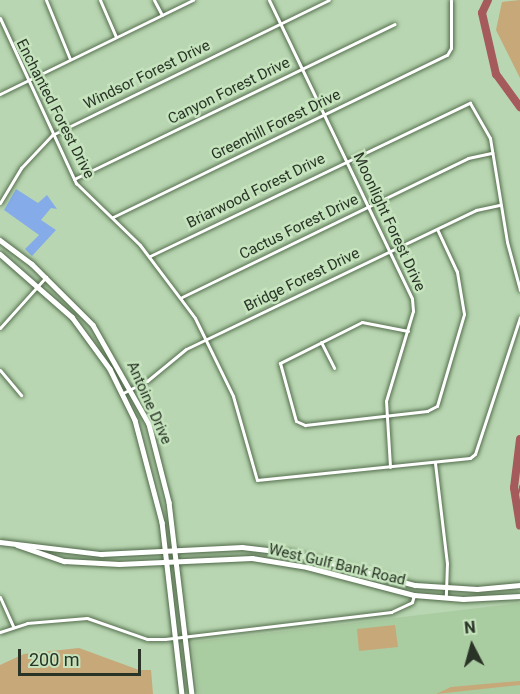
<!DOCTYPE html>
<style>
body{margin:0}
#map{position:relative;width:520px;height:694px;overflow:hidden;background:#b8d6b1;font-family:Roboto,sans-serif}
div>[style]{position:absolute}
.built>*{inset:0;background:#aacca1}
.green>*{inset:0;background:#c6a879}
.stream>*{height:1.5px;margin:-0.75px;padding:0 0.75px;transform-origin:0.75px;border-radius:0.75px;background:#a55a5c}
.river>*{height:8px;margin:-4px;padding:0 4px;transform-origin:4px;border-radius:4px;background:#a55a5c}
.building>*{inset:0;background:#85ace8}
.roads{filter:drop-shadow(0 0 2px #506949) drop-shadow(0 0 2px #506949)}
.street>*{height:3px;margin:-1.5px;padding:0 1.5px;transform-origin:1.5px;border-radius:1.5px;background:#fff}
.secondary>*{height:4.5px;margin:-2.25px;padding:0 2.25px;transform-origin:2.25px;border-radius:2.25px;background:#fff}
span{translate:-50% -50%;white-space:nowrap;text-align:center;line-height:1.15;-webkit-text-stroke:5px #c5e3bd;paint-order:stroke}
.street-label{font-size:15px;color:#293426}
.north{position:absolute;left:442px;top:616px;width:60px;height:60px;-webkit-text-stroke:4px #c5e3bd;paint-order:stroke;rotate:354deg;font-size:16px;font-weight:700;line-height:24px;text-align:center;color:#293426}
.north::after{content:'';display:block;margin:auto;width:21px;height:27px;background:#293426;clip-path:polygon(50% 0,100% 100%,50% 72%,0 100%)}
.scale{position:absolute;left:18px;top:649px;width:123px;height:27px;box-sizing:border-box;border:3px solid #293426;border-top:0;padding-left:8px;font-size:18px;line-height:21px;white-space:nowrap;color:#293426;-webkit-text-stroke:4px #c5e3bd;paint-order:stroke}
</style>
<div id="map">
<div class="built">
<i style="clip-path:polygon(520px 603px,520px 694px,198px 694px,192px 642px)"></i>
</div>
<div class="green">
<i style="clip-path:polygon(520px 0,520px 78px,496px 30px,502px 2px)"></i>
<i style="clip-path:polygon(395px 625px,398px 647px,359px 651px,357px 629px)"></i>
<i style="clip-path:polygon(79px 648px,139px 670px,151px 670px,153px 694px,0 694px,0 665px,24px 654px)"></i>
<i style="clip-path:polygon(520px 681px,520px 685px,436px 694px,451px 687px)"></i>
</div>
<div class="stream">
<i style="left:515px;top:507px;width:21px;rotate:-76deg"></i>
</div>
<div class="river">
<i style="left:488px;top:0;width:14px;rotate:115deg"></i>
<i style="left:482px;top:13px;width:63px;rotate:77.1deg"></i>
<i style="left:496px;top:74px;width:41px;rotate:54deg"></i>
<i style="left:520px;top:439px;width:49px;rotate:97deg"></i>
<i style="left:514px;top:488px;width:38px;rotate:81deg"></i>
</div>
<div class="building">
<i style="clip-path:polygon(16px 189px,38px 203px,47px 195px,57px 209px,51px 208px,41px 220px,56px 230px,32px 256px,25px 249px,39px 235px,4px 210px)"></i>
</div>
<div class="roads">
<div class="street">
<i style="left:46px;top:0;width:64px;rotate:67.9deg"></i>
<i style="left:100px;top:0;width:40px;rotate:66.6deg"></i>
<i style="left:154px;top:0;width:17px;rotate:62deg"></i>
<i style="left:269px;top:0;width:331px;rotate:64.4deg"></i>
<i style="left:412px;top:299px;width:12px;rotate:85deg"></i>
<i style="left:413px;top:311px;width:94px;rotate:106.7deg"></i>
<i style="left:386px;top:401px;width:66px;rotate:86.5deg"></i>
<i style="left:0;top:18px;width:182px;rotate:65.3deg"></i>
<i style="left:76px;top:183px;width:89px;rotate:44.1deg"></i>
<i style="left:140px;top:245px;width:91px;rotate:53deg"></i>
<i style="left:195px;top:318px;width:87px;rotate:64deg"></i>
<i style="left:233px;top:396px;width:87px;rotate:74.1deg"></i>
<i style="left:257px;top:480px;width:214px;rotate:-5.9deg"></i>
<i style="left:470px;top:458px;width:6px;rotate:-39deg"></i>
<i style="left:475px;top:454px;width:144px;rotate:-71.8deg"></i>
<i style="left:0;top:94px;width:215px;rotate:-26deg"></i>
<i style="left:74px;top:179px;width:356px;rotate:-25.8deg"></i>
<i style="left:0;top:203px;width:41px;rotate:-59deg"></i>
<i style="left:21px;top:168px;width:45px;rotate:-46.8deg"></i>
<i style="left:52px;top:135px;width:308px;rotate:-26deg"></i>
<i style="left:113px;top:217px;width:371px;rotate:-25.9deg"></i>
<i style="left:447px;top:55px;width:8px;rotate:-60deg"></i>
<i style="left:451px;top:48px;width:48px;rotate:-90deg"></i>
<i style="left:150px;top:256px;width:355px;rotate:-25.6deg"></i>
<i style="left:470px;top:103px;width:40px;rotate:60.3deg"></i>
<i style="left:490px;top:138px;width:105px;rotate:80.7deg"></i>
<i style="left:507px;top:242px;width:50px;rotate:74.8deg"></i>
<i style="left:182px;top:297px;width:318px;rotate:-25.9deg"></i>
<i style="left:468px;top:158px;width:25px;rotate:-12deg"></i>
<i style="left:0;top:328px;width:69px;rotate:-48deg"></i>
<i style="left:408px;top:331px;width:47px;rotate:-168.9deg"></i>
<i style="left:362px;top:322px;width:92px;rotate:153.4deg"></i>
<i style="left:280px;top:363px;width:60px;rotate:74.6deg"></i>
<i style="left:296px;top:421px;width:10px;rotate:24deg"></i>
<i style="left:305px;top:425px;width:123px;rotate:-6.5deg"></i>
<i style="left:427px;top:411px;width:11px;rotate:-27deg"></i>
<i style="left:437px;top:406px;width:96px;rotate:-73.6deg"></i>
<i style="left:464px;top:314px;width:43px;rotate:-99.5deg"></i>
<i style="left:457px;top:272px;width:47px;rotate:-114.9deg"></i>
<i style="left:321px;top:342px;width:29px;rotate:63deg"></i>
<i style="left:0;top:370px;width:33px;rotate:50deg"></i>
<i style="left:123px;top:393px;width:27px;rotate:-27deg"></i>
<i style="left:147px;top:381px;width:50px;rotate:-39.4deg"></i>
<i style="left:186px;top:349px;width:322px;rotate:-25.6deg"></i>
<i style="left:476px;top:210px;width:25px;rotate:-12deg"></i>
<i style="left:435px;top:463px;width:101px;rotate:83.2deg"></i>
<i style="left:447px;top:563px;width:34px;rotate:92deg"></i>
<i style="left:0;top:597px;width:32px;rotate:66deg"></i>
<i style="left:0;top:632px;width:28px;rotate:-18deg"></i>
<i style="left:27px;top:623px;width:60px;rotate:-4.8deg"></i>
<i style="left:87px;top:618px;width:64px;rotate:19.3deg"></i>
<i style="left:147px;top:639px;width:18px"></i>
<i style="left:165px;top:639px;width:228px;rotate:-6.8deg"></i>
<i style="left:391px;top:612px;width:23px;rotate:-25deg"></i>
<i style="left:412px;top:602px;width:7px;rotate:-74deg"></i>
</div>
<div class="secondary">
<i style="left:0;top:240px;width:40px;rotate:37deg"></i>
<i style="left:32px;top:264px;width:86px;rotate:45deg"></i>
<i style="left:93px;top:325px;width:114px;rotate:60.5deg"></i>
<i style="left:149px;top:424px;width:81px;rotate:75.6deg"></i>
<i style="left:169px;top:502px;width:193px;rotate:83.2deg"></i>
<i style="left:0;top:254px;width:96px;rotate:41.2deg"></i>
<i style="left:72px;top:317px;width:64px;rotate:53.8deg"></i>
<i style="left:110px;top:369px;width:57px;rotate:63.9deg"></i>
<i style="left:135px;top:420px;width:106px;rotate:75.2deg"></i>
<i style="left:162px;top:522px;width:173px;rotate:83.4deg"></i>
<i style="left:0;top:542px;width:102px;rotate:6.8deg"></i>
<i style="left:101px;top:554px;width:141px;rotate:-2.8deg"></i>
<i style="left:242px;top:547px;width:51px;rotate:6.7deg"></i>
<i style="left:293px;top:553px;width:126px;rotate:14.7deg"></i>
<i style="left:415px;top:585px;width:62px;rotate:3.7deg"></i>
<i style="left:477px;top:589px;width:43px;rotate:-5.3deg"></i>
<i style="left:17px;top:545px;width:50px;rotate:18.8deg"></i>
<i style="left:64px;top:561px;width:55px;rotate:3.1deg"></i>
<i style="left:119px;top:564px;width:133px;rotate:-2.6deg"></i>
<i style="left:252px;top:558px;width:56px;rotate:9.3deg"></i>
<i style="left:307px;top:567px;width:111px;rotate:14.7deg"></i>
<i style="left:414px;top:595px;width:49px;rotate:4.7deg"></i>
<i style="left:463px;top:599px;width:57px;rotate:-3deg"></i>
</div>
</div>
<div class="street-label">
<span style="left:147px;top:75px;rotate:-26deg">Windsor Forest Drive</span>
<span style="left:229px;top:91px;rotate:-26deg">Canyon Forest Drive</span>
<span style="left:55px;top:109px;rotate:63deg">Enchanted Forest Drive</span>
<span style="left:276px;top:125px;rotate:-26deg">Greenhill Forest Drive</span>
<span style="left:256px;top:191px;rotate:-26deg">Briarwood Forest Drive</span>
<span style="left:389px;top:222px;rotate:65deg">Moonlight Forest Drive</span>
<span style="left:299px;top:227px;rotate:-26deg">Cactus Forest Drive</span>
<span style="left:302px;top:280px;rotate:-26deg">Bridge Forest Drive</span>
<span style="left:149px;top:403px;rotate:66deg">Antoine Drive</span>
<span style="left:337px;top:565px;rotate:13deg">West Gulf Bank Road</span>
</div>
<div class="north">N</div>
<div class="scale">200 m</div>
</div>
